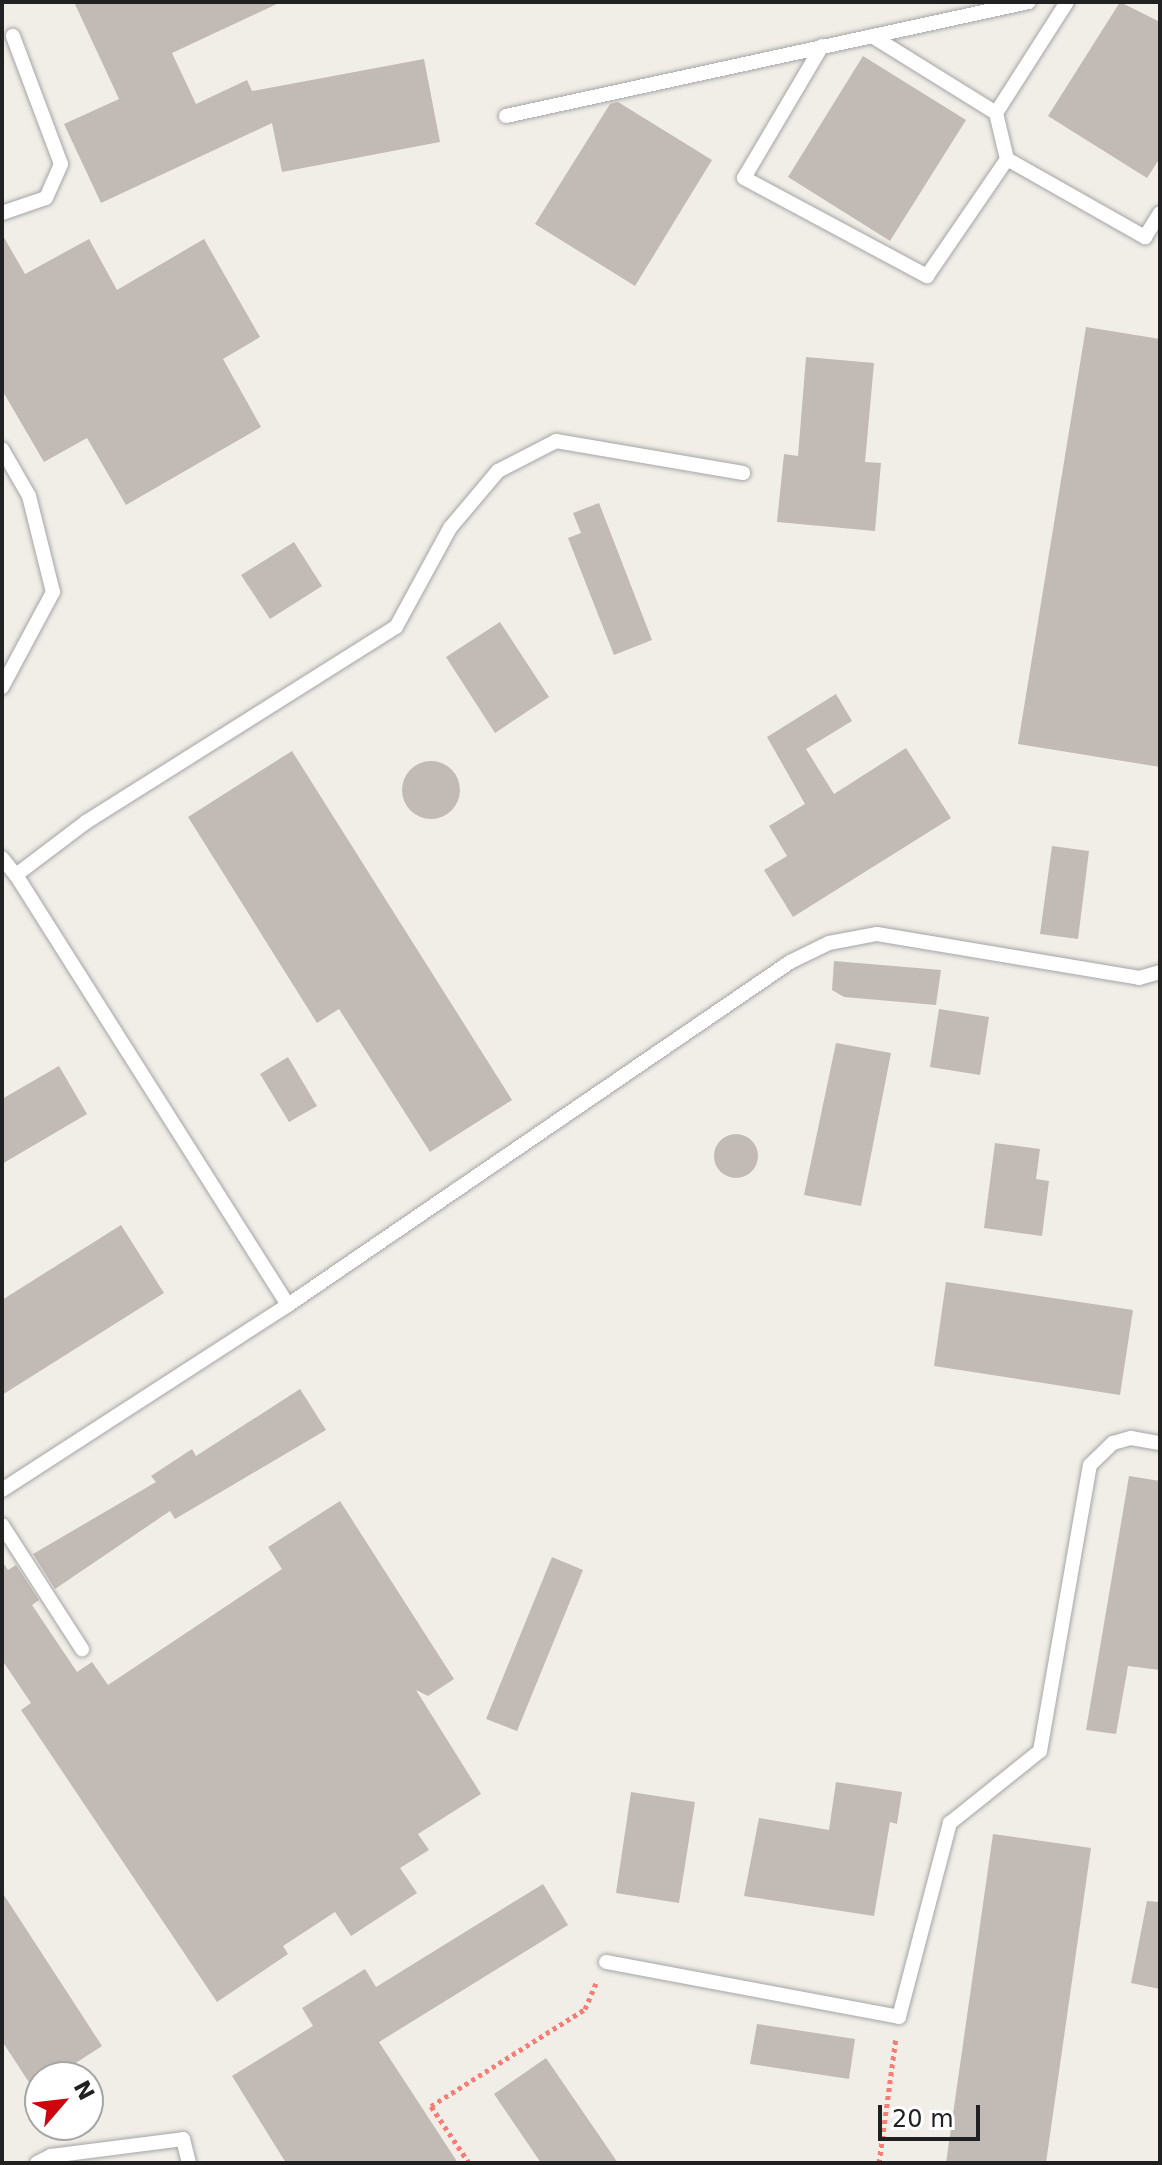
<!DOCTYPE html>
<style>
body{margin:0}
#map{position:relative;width:1162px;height:2165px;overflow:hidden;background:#f1eee8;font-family:"DejaVu Sans",sans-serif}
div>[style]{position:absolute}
.building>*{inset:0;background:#c2bab5}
.round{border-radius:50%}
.path>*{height:5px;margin-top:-2.5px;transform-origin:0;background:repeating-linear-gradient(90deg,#f77c74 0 4px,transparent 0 8px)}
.roads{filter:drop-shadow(0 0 2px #a5a5a5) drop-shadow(0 0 2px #a5a5a5)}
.service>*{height:14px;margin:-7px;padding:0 7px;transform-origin:7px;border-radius:7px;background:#fff}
span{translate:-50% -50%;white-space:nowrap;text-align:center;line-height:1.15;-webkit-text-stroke:8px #fff;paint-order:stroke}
.frame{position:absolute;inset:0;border:4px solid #212121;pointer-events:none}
.north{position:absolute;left:24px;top:2061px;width:80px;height:80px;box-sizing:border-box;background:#fff;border:2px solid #a6a6a6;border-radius:50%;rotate:62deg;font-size:22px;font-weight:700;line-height:32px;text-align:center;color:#212121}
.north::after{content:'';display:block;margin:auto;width:28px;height:36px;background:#ce050d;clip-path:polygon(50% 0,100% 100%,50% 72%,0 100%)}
.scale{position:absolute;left:878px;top:2105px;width:102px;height:36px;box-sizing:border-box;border:4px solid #212121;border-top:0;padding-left:10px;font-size:24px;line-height:28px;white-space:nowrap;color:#212121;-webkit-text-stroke:6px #fff;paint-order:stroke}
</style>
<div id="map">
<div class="building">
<i style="clip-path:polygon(74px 2px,281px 2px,172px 53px,196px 104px,247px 80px,252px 91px,424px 59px,440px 142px,282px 172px,272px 123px,101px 203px,64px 124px,119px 99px)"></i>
<i style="clip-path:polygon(1120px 2px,1160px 22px,1160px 158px,1147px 178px,1048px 116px)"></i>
<i style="clip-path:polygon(863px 56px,966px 120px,890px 241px,788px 177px)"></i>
<i style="clip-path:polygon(618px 102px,712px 160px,635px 286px,535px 224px,610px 104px)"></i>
<i style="clip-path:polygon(2px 234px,25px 274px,89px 239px,117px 290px,204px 239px,260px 337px,223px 359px,261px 427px,126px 505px,87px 438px,44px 462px,2px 390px)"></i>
<i style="clip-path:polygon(1086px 327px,1160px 339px,1160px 767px,1018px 744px)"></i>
<i style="clip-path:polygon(806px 357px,874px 363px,865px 462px,881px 463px,875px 531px,777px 522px,784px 454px,798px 456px)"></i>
<i style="clip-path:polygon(599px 503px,652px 640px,614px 655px,568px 538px,581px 533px,573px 513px)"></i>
<i style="clip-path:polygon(294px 542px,322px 586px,270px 619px,241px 575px)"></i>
<i style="clip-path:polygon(500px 622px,549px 697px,495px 733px,446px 657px)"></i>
<i style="clip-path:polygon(836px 694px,852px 721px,806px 749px,834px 794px,906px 748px,951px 818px,793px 917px,764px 870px,787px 856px,769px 826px,805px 804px,767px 737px)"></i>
<i style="clip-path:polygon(292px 751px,512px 1100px,430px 1152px,339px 1009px,317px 1023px,188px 817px)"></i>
<i class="round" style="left:402px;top:761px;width:58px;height:58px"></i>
<i style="clip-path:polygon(1052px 846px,1089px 851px,1078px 939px,1040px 934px)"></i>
<i style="clip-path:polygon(834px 961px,941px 970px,936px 1005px,844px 997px,832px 990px)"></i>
<i style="clip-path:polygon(939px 1009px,989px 1017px,980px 1075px,930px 1067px)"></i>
<i style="clip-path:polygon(836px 1043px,891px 1053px,861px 1206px,804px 1195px)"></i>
<i style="clip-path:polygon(288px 1057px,317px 1106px,289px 1122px,260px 1074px)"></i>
<i style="clip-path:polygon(59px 1066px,87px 1114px,2px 1164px,2px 1099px)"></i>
<i class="round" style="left:714px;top:1134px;width:44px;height:44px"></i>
<i style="clip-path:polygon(995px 1143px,1040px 1149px,1036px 1179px,1049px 1181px,1042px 1236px,984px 1228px)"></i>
<i style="clip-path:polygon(121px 1225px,164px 1293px,2px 1395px,2px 1300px)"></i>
<i style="clip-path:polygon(946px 1282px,1133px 1310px,1120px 1395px,934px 1366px)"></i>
<i style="clip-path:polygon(300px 1389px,326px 1430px,175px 1519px,170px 1511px,55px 1589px,33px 1554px,156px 1482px,151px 1476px,192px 1449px,196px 1456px)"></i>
<i style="clip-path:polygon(1129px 1476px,1160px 1481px,1160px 1670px,1128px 1666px,1116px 1734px,1086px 1730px)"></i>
<i style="clip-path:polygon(340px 1501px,454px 1679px,428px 1696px,416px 1690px,481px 1794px,418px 1834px,429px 1850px,400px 1868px,417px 1893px,351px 1936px,335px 1912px,283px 1946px,288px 1954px,217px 2002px,21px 1710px,31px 1703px,2px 1660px,2px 1561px,8px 1570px,16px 1565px,39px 1600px,32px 1605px,77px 1672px,92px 1662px,108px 1685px,282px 1569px,268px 1547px)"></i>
<i style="clip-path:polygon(552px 1557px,583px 1570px,517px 1731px,486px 1719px)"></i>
<i style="clip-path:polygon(836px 1782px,902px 1792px,897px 1824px,890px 1822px,874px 1916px,744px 1896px,759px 1818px,829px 1830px)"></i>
<i style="clip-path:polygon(631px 1792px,695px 1802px,679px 1903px,616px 1893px)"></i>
<i style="clip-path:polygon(993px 1834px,1091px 1848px,1046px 2163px,946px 2163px)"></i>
<i style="clip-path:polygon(543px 1884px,568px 1925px,379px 2042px,458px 2163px,286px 2163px,232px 2076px,313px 2026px,302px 2008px,365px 1969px,376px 1987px)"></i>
<i style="clip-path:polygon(2px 1892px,102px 2046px,54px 2077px,40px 2077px,34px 2090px,2px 2041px)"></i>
<i style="clip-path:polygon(1147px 1901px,1160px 1902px,1160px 1989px,1131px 1983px)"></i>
<i style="clip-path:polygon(757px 2024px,855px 2039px,849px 2079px,750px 2064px)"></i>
<i style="clip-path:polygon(546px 2058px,618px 2163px,541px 2163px,494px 2094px)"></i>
</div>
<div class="path">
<i style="left:469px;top:2163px;width:69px;rotate:-123.7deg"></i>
<i style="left:431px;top:2106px;width:182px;rotate:-32.2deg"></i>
<i style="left:585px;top:2009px;width:28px;rotate:-67deg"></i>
<i style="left:879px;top:2163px;width:127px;rotate:-82.3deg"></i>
</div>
<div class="roads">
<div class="service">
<i style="left:1067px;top:2px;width:132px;rotate:122.6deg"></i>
<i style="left:996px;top:113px;width:47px;rotate:76.6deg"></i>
<i style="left:1007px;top:159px;width:159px;rotate:29.5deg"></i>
<i style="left:1145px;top:237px;width:28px;rotate:-58deg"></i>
<i style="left:872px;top:36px;width:146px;rotate:31.8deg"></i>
<i style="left:822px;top:46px;width:153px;rotate:120.6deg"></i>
<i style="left:744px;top:178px;width:208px;rotate:28.2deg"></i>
<i style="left:927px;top:276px;width:142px;rotate:-55.6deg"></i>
<i style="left:506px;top:116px;width:535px;rotate:-12.3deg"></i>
<i style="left:2px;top:213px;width:46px;rotate:-18.8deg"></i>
<i style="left:46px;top:198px;width:37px;rotate:-66deg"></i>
<i style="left:61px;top:164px;width:137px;rotate:-110.6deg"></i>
<i style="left:2px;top:449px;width:54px;rotate:60.1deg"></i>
<i style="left:29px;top:496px;width:99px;rotate:76deg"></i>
<i style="left:53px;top:592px;width:108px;rotate:118.2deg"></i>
<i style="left:2px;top:858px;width:22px;rotate:51deg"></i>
<i style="left:288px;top:1305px;width:509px;rotate:-122.32deg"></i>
<i style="left:16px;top:875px;width:88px;rotate:-37.1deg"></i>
<i style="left:86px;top:822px;width:366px;rotate:-32.2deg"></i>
<i style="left:396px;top:627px;width:113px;rotate:-61.4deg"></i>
<i style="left:450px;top:528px;width:75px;rotate:-49.9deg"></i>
<i style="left:498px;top:471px;width:65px;rotate:-27.3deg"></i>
<i style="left:556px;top:441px;width:190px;rotate:9.7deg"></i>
<i style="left:2px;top:1490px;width:341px;rotate:-32.9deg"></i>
<i style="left:288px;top:1305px;width:608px;rotate:-34.34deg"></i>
<i style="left:790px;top:962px;width:43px;rotate:-26deg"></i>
<i style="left:829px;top:943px;width:49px;rotate:-10.6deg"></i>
<i style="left:877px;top:934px;width:266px;rotate:9.5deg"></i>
<i style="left:1139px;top:978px;width:22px;rotate:-16deg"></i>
<i style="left:2px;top:1525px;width:148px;rotate:57.2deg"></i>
<i style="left:606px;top:1962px;width:298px;rotate:10.6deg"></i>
<i style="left:899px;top:2017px;width:201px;rotate:-75.3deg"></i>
<i style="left:950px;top:1823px;width:115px;rotate:-38.7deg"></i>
<i style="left:1040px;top:1751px;width:290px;rotate:-80.1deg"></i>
<i style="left:1090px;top:1465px;width:32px;rotate:-44deg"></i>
<i style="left:1113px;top:1443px;width:19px;rotate:-16deg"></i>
<i style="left:1131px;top:1438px;width:29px;rotate:10deg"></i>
<i style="left:37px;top:2163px;width:16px;rotate:-27deg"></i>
<i style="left:51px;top:2156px;width:133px;rotate:-7.3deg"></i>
<i style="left:183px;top:2139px;width:25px;rotate:76deg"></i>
</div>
</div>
<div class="frame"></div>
<div class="north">N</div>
<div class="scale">20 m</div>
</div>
